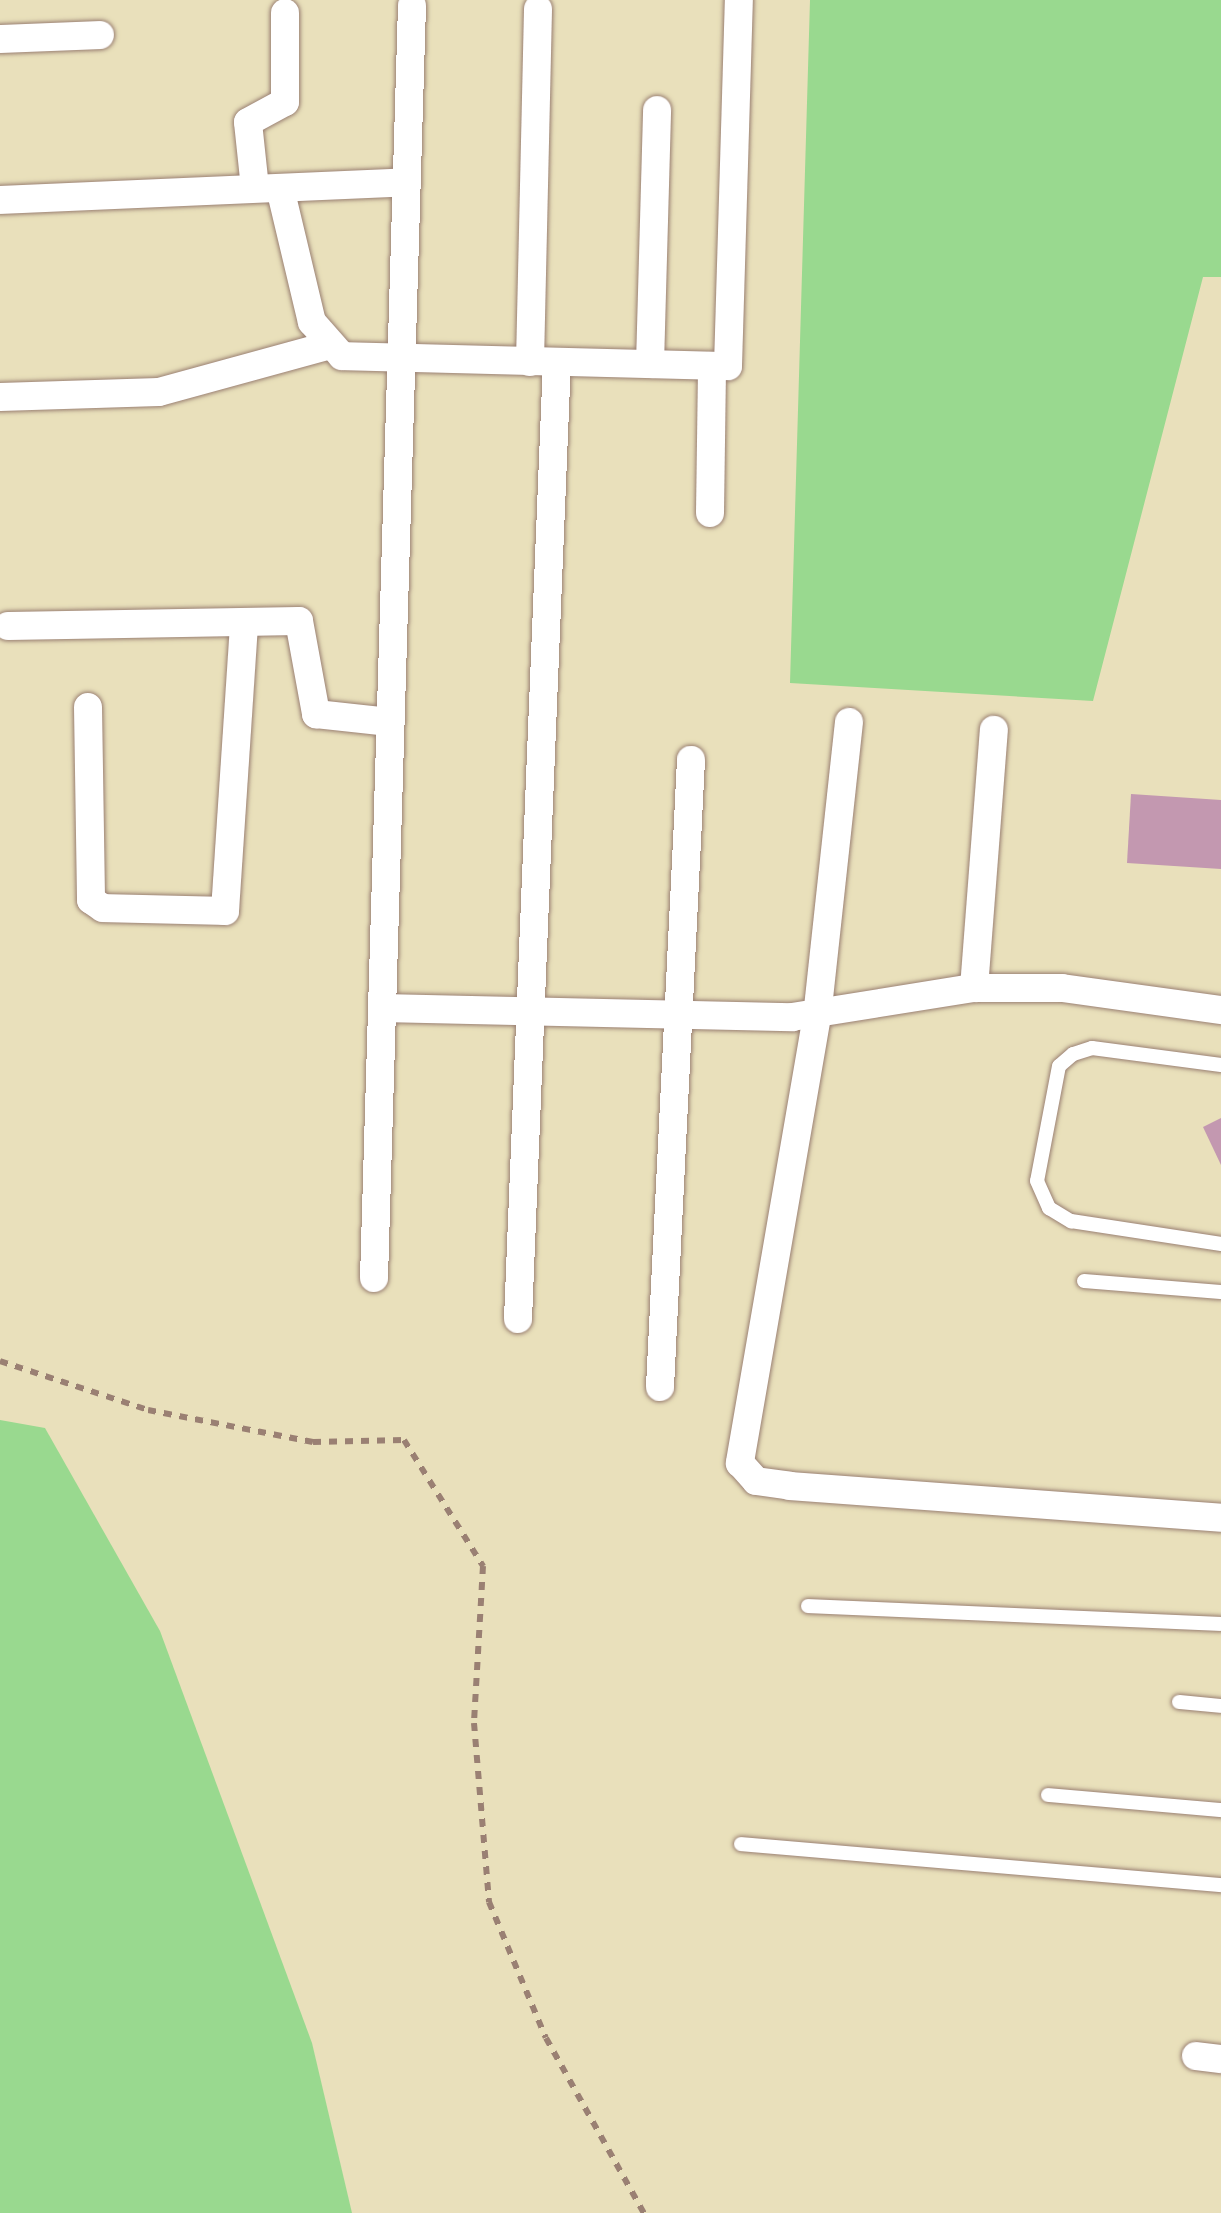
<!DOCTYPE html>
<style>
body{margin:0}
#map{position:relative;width:1221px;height:2213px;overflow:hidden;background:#e9e0bb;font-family:"Shantell Sans",sans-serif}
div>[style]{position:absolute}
.green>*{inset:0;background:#99d98f}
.building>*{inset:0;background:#c398b0}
.path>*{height:6px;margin-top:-3px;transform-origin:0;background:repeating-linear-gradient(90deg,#9a8073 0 8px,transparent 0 16px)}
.roads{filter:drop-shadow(0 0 2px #9a8073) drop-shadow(0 0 2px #9a8073)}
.lane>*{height:14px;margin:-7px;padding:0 7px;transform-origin:7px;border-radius:7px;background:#fff}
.street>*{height:28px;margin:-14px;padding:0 14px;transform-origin:14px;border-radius:14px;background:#fff}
span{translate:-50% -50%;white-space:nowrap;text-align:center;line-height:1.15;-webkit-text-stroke:9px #fbf7ec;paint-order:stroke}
</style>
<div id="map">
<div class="green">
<i style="clip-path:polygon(810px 0,1221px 0,1221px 277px,1203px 277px,1093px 701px,790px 683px)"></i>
<i style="clip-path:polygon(0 1420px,45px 1428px,160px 1631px,312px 2043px,352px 2213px,0 2213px)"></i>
</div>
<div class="building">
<i style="clip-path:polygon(1131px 794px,1221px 800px,1221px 869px,1127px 863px)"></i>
<i style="clip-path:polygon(1221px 1118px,1221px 1165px,1203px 1127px)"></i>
</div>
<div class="path">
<i style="left:0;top:1361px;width:156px;rotate:18.3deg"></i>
<i style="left:148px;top:1410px;width:168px;rotate:11deg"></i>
<i style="left:313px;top:1442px;width:91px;rotate:-1.3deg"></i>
<i style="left:404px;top:1440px;width:149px;rotate:57.9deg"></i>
<i style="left:483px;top:1566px;width:157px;rotate:93.3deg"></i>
<i style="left:474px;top:1723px;width:180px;rotate:85.2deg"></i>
<i style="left:489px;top:1902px;width:147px;rotate:67.3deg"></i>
<i style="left:546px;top:2038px;width:201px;rotate:60.8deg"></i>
</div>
<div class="roads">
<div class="lane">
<i style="left:1221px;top:1065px;width:130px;rotate:-172.5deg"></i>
<i style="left:1092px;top:1048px;width:20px;rotate:162deg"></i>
<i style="left:1073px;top:1054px;width:18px;rotate:139deg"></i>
<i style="left:1059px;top:1066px;width:117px;rotate:100.8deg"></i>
<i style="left:1037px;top:1181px;width:30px;rotate:66deg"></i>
<i style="left:1049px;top:1208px;width:26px;rotate:31deg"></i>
<i style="left:1071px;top:1221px;width:152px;rotate:8.7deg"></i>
<i style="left:1084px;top:1281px;width:137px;rotate:4.6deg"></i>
<i style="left:808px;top:1606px;width:413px;rotate:2.5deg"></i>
<i style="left:1179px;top:1702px;width:42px;rotate:5.4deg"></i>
<i style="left:1048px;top:1795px;width:174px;rotate:5deg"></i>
<i style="left:741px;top:1844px;width:482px;rotate:4.9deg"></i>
</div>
<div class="street">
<i style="left:0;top:39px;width:100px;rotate:-2.3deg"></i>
<i style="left:255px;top:188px;width:66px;rotate:-96.1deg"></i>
<i style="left:248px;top:122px;width:42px;rotate:-28.4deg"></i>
<i style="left:285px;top:102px;width:89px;rotate:-90deg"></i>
<i style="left:280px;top:188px;width:138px;rotate:76.6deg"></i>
<i style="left:312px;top:322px;width:45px;rotate:48.6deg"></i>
<i style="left:342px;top:356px;width:386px;rotate:1.5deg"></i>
<i style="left:728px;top:366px;width:366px;rotate:-88.3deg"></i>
<i style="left:0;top:200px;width:406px;rotate:-2.5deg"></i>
<i style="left:530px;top:362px;width:353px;rotate:-88.7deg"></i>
<i style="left:650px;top:364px;width:254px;rotate:-88.4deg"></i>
<i style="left:0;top:397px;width:159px;rotate:-1.8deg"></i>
<i style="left:159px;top:392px;width:174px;rotate:-15.3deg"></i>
<i style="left:710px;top:513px;width:147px;rotate:-89.2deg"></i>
<i style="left:8px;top:626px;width:291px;rotate:-1deg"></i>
<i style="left:299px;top:621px;width:95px;rotate:79.6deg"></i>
<i style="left:316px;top:714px;width:74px;rotate:6.2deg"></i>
<i style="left:88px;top:707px;width:193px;rotate:89.1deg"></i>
<i style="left:91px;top:900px;width:14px;rotate:34deg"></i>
<i style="left:103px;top:908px;width:122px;rotate:1.4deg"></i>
<i style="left:225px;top:911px;width:289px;rotate:-86.2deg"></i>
<i style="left:849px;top:722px;width:296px;rotate:96.2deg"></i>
<i style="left:817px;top:1016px;width:454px;rotate:99.8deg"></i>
<i style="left:740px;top:1463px;width:24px;rotate:48deg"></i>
<i style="left:756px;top:1481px;width:34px;rotate:8deg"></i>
<i style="left:790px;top:1486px;width:432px;rotate:4.2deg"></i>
<i style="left:974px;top:988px;width:259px;rotate:-85.6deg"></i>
<i style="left:382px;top:1008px;width:410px;rotate:1.3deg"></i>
<i style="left:792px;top:1017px;width:184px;rotate:-9.1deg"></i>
<i style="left:974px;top:988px;width:88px"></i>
<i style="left:1062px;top:988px;width:161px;rotate:7.9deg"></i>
<i style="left:374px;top:1278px;width:1273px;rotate:-88.29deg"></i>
<i style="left:518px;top:1319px;width:958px;rotate:-87.67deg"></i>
<i style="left:660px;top:1387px;width:628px;rotate:-87.17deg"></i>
<i style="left:1196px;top:2056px;width:25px;rotate:7deg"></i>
</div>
</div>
</div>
